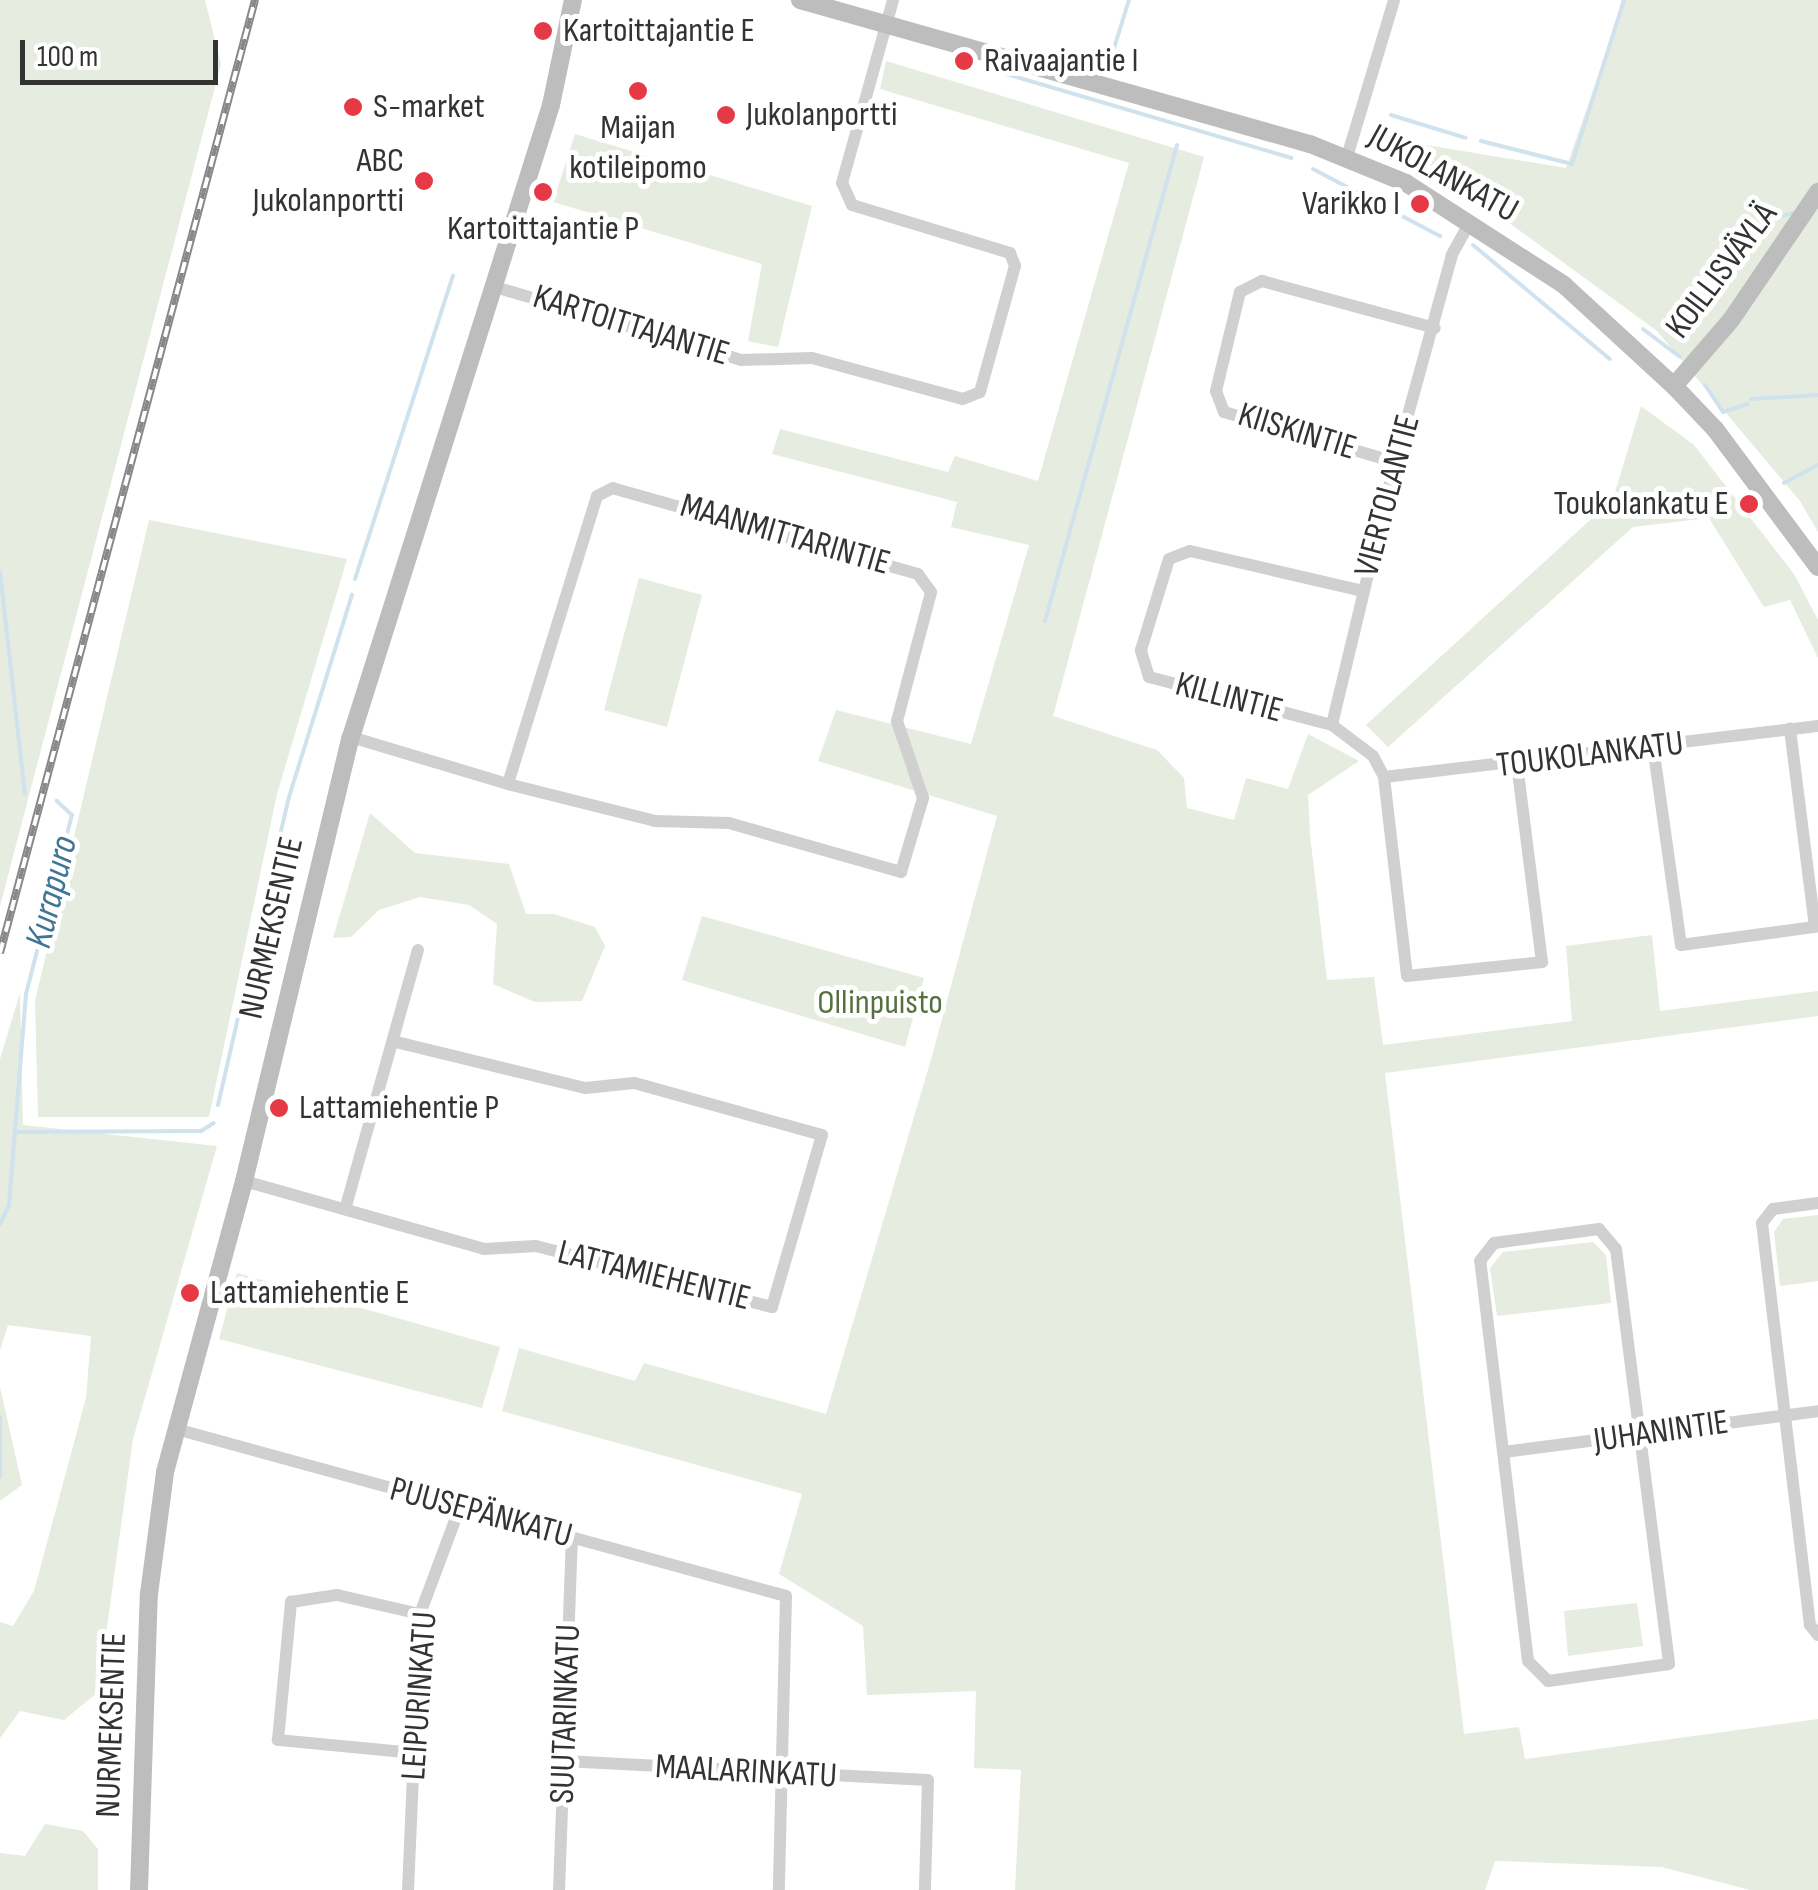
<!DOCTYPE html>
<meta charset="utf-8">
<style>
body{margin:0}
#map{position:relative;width:1818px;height:1890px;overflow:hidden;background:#fff;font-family:"Sofia Sans Condensed",sans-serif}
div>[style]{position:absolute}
.green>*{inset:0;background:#e6ecdf}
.stream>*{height:4px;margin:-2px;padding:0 2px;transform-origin:2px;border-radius:2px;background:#cfe2ee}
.street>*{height:12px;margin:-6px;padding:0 6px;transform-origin:6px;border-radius:6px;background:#d0d0d0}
.secondary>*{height:18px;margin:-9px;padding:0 9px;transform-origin:9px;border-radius:9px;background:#bdbdbd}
.rail>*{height:8px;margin-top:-4px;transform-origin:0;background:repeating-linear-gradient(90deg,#fff 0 11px,#888 0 22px);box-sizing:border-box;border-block:2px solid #888}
.dots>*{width:28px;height:28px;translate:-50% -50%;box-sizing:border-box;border:5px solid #fff;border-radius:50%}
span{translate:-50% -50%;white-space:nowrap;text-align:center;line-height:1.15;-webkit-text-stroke:10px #fff;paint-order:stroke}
.poi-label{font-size:35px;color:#333}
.left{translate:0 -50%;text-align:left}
.right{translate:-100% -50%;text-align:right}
.street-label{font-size:35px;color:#333}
.park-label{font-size:35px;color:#56703f}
.water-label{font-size:38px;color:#3f7597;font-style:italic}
.scale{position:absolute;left:20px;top:40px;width:198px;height:45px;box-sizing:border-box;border:5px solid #333;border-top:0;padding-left:12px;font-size:30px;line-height:35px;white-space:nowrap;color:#333;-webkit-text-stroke:8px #fff;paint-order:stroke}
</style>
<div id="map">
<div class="green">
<i style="clip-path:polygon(0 0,205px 0,221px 64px,0 906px)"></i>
<i style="clip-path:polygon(1625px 0,1818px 0,1818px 532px,1800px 501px,1657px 331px,1396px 140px,1566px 168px)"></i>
<i style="clip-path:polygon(886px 61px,1204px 157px,1053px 716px,1157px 750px,1184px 778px,1187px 808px,1234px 820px,1246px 778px,1288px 789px,1308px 734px,1359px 761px,1308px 795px,1310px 835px,1327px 980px,1374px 977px,1383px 1045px,1572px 1021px,1566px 946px,1652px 935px,1660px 1011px,1818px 991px,1818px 1016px,1385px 1073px,1464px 1734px,1519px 1727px,1525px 1759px,1818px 1719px,1818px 1890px,1750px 1890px,1662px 1867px,1495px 1861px,1485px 1890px,1015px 1890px,1021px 1770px,974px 1768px,976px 1691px,867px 1695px,863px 1626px,779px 1574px,802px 1494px,502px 1411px,519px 1348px,635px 1381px,644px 1363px,826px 1414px,932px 1056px,997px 816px,818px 761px,836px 710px,971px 744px,1029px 545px,951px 527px,957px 502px,772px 454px,780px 429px,948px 472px,955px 456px,1038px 481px,1129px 163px,880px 89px)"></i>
<i style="clip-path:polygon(575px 134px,812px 206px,778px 347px,748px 341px,762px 264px,553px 202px)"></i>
<i style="clip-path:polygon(1641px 406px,1694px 445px,1794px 574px,1818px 620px,1818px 658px,1790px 600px,1764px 607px,1709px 518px,1633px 527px,1388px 747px,1366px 725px,1613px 499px)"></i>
<i style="clip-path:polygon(149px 520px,347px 559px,277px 794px,209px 1117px,38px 1117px,35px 1001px)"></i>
<i style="clip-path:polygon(639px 578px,702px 595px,667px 727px,604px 710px)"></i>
<i style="clip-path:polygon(370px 813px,415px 853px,509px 864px,526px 914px,554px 914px,595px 927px,605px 946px,582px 1001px,535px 1002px,493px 984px,497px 924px,469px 905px,420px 897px,379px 910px,351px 937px,333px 938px)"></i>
<i style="clip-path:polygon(702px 916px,924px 978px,905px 1047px,682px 980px)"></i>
<i style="clip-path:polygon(20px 993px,23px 1125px,217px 1146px,133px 1439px,98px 1692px,64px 1720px,20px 1711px,0 1738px,0 1622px,13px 1626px,34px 1591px,86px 1398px,91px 1336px,8px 1325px,0 1350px,0 1059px)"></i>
<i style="clip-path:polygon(1818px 1215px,1818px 1281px,1780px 1286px,1774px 1232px,1783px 1219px)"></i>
<i style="clip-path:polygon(1593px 1242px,1606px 1255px,1611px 1303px,1497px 1316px,1490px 1268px,1503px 1252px)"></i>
<i style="clip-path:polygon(237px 1273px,500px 1347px,482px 1408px,219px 1339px)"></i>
<i style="clip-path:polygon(0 1387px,22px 1485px,0 1501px)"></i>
<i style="clip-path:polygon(1637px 1603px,1643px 1646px,1568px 1656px,1564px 1611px)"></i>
<i style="clip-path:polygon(45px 1824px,83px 1831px,98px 1849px,98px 1890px,0 1890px,0 1853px,25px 1856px)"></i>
</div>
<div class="stream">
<i style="left:1111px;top:58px;width:61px;rotate:-72.8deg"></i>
<i style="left:996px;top:71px;width:308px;rotate:16.4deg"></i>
<i style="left:1391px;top:115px;width:78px;rotate:17deg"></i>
<i style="left:1481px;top:141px;width:94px;rotate:14.2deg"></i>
<i style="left:1572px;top:164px;width:172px;rotate:-72.4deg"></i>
<i style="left:1313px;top:169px;width:144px;rotate:27.8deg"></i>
<i style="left:1728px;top:232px;width:71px;rotate:-16.4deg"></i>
<i style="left:1473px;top:245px;width:178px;rotate:39.8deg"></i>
<i style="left:1643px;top:329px;width:46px;rotate:37.1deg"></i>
<i style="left:1705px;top:385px;width:32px;rotate:56deg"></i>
<i style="left:1723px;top:412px;width:26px;rotate:-18deg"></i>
<i style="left:1751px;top:399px;width:67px;rotate:-3.4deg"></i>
<i style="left:1784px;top:483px;width:38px;rotate:-28deg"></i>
<i style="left:0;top:572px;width:223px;rotate:83.6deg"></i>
<i style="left:355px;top:579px;width:319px;rotate:-72.1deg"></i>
<i style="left:1045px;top:621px;width:494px;rotate:-74.5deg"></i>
<i style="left:268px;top:887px;width:92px;rotate:-76.9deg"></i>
<i style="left:289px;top:797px;width:212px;rotate:-72.7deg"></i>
<i style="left:218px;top:1105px;width:206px;rotate:-77.1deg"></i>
<i style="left:18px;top:1132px;width:183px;rotate:-0.3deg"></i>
<i style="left:201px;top:1131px;width:15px;rotate:-32deg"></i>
<i style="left:0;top:1224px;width:21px;rotate:-65deg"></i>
<i style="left:9px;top:1205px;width:212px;rotate:-85.4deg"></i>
<i style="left:26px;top:994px;width:185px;rotate:-75.6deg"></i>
<i style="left:72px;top:815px;width:21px;rotate:-137deg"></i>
<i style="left:0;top:1417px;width:60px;rotate:90deg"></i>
</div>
<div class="street">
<i style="left:1347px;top:157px;width:164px;rotate:-73.3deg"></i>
<i style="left:1470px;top:222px;width:38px;rotate:119deg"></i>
<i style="left:1452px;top:255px;width:215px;rotate:105.4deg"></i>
<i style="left:1395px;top:462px;width:270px;rotate:103.5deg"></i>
<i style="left:1332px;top:725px;width:51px;rotate:37.1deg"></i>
<i style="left:1373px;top:756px;width:24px;rotate:62deg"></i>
<i style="left:1384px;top:777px;width:437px;rotate:-6.7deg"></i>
<i style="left:495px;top:287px;width:257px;rotate:16.5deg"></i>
<i style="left:741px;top:360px;width:71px;rotate:-1.6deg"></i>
<i style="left:812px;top:358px;width:156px;rotate:15.2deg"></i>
<i style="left:963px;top:399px;width:18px;rotate:-22deg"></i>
<i style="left:980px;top:392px;width:131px;rotate:-74.5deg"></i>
<i style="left:1015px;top:266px;width:14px;rotate:-111deg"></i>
<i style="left:1010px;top:253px;width:165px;rotate:-163.1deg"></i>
<i style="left:852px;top:205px;width:24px;rotate:-114deg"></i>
<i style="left:842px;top:183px;width:190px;rotate:-74.4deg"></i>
<i style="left:1395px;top:462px;width:178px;rotate:-163.7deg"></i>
<i style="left:1224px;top:412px;width:22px;rotate:-111deg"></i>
<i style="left:1216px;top:391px;width:102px;rotate:-76.4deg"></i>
<i style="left:1240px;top:292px;width:25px;rotate:-27deg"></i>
<i style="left:1262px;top:281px;width:179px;rotate:15.2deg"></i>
<i style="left:1332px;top:725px;width:189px;rotate:-165.3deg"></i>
<i style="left:1149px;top:677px;width:28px;rotate:-107deg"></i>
<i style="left:1141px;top:650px;width:95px;rotate:-72.9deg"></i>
<i style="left:1169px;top:559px;width:22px;rotate:-21deg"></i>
<i style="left:1190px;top:551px;width:178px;rotate:13deg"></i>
<i style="left:351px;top:737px;width:164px;rotate:16.7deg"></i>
<i style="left:508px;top:784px;width:152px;rotate:14.1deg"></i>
<i style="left:655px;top:821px;width:74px;rotate:1.5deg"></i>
<i style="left:729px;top:823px;width:179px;rotate:15.9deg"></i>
<i style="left:901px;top:872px;width:77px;rotate:-73.4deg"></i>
<i style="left:923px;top:798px;width:81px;rotate:-108.7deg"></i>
<i style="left:897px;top:721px;width:133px;rotate:-75.2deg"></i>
<i style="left:931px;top:592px;width:22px;rotate:-126deg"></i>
<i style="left:918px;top:574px;width:317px;rotate:-164.3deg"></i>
<i style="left:613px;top:488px;width:18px;rotate:153deg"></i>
<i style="left:597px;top:496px;width:301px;rotate:107.2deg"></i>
<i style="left:1653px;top:746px;width:201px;rotate:82deg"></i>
<i style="left:1681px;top:945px;width:135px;rotate:-7.7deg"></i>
<i style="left:1815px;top:927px;width:200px;rotate:-97.2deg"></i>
<i style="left:1384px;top:777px;width:200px;rotate:83.4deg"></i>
<i style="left:1407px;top:976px;width:136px;rotate:-5.9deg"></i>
<i style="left:1542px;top:962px;width:199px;rotate:-97.2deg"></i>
<i style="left:244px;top:1181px;width:249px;rotate:15.8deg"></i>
<i style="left:484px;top:1249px;width:52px;rotate:-3.3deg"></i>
<i style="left:536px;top:1246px;width:244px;rotate:14.5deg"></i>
<i style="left:772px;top:1307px;width:179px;rotate:-73.8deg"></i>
<i style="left:822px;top:1135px;width:195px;rotate:-164.5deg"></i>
<i style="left:634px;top:1083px;width:49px;rotate:174.2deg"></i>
<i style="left:585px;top:1088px;width:195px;rotate:-166.3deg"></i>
<i style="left:1818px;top:1203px;width:45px;rotate:172.4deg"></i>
<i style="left:1773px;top:1209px;width:18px;rotate:128deg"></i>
<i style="left:1762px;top:1223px;width:405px;rotate:83.2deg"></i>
<i style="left:1810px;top:1625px;width:13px;rotate:51deg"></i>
<i style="left:346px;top:1206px;width:266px;rotate:-74.3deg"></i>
<i style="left:1599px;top:1229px;width:26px;rotate:50deg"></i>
<i style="left:1616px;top:1249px;width:418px;rotate:82.7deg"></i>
<i style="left:1669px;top:1664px;width:122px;rotate:172deg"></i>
<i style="left:1548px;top:1681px;width:28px;rotate:-135deg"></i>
<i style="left:1528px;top:1661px;width:403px;rotate:-96.8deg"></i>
<i style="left:1480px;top:1261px;width:23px;rotate:-52deg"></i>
<i style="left:1494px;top:1243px;width:106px;rotate:-7.6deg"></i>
<i style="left:176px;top:1429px;width:632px;rotate:15.31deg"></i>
<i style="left:786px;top:1596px;width:294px;rotate:91.4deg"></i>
<i style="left:1504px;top:1452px;width:317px;rotate:-7.4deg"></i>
<i style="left:414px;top:1753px;width:137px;rotate:-174.5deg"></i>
<i style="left:278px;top:1740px;width:139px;rotate:-84.6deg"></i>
<i style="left:291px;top:1602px;width:47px;rotate:-8.7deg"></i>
<i style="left:337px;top:1595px;width:85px;rotate:12.9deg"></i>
<i style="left:564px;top:1761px;width:364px;rotate:3deg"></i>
<i style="left:928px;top:1780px;width:110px;rotate:91.6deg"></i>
<i style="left:408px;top:1890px;width:276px;rotate:-87.5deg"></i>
<i style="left:420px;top:1614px;width:114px;rotate:-69.5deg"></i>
<i style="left:559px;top:1890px;width:352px;rotate:-87.9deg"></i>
</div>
<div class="secondary">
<i style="left:800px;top:0;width:530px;rotate:15.77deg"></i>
<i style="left:1310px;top:144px;width:104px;rotate:22.1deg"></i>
<i style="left:1406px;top:183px;width:188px;rotate:32.8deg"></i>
<i style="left:1564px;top:285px;width:149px;rotate:42.6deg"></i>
<i style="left:1674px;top:386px;width:59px;rotate:46.4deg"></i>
<i style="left:1715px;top:429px;width:172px;rotate:53.3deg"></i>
<i style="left:1674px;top:386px;width:87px;rotate:-49.2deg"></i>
<i style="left:1731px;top:320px;width:155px;rotate:-55.8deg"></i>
<i style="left:139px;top:1890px;width:296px;rotate:-88.1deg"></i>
<i style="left:149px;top:1594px;width:123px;rotate:-82.5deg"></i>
<i style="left:165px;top:1472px;width:302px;rotate:-74.8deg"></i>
<i style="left:244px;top:1181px;width:457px;rotate:-76.5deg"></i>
<i style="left:351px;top:737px;width:663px;rotate:-72.44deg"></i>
<i style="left:551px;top:105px;width:107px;rotate:-78.2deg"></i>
</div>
<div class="rail">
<i style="left:0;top:953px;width:987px;rotate:-75.02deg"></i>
</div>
<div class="dots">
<i style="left:543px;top:31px;background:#e63946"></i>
<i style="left:964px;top:61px;background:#e63946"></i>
<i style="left:638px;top:91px;background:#e63946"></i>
<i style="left:353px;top:107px;background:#e63946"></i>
<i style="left:726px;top:115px;background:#e63946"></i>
<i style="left:424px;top:181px;background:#e63946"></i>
<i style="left:543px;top:192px;background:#e63946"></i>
<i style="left:1420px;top:204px;background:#e63946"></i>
<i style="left:1749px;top:504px;background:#e63946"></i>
<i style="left:279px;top:1108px;background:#e63946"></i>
<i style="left:190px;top:1293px;background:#e63946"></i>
</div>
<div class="poi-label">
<span class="left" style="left:563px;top:31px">Kartoittajantie E</span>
<span class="left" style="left:984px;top:61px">Raivaajantie I</span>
<span class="left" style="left:373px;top:107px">S-market</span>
<span class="left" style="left:746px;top:115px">Jukolanportti</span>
<span style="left:638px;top:148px">Maijan<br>kotileipomo</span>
<span class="right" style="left:404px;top:181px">ABC<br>Jukolanportti</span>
<span class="right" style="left:1400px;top:204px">Varikko I</span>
<span style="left:543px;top:229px">Kartoittajantie P</span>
<span class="right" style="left:1729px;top:504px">Toukolankatu E</span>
<span class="left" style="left:299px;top:1108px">Lattamiehentie P</span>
<span class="left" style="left:210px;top:1293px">Lattamiehentie E</span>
</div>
<div class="street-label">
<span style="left:1443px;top:174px;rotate:29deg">JUKOLANKATU</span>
<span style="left:1722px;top:271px;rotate:-53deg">KOILLISVÄYLÄ</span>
<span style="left:631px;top:326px;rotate:17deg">KARTOITTAJANTIE</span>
<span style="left:1297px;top:432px;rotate:17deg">KIISKINTIE</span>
<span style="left:1388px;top:496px;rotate:-75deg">VIERTOLANTIE</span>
<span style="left:785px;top:535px;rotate:16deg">MAANMITTARINTIE</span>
<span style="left:1229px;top:698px;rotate:15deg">KILLINTIE</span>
<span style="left:1590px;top:755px;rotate:-7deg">TOUKOLANKATU</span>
<span style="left:272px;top:928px;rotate:-77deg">NURMEKSENTIE</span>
<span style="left:654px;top:1276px;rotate:14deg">LATTAMIEHENTIE</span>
<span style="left:1661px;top:1432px;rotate:-8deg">JUHANINTIE</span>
<span style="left:481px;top:1513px;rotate:15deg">PUUSEPÄNKATU</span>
<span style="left:420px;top:1696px;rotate:-86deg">LEIPURINKATU</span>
<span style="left:566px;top:1714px;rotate:-88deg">SUUTARINKATU</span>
<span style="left:112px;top:1725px;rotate:-88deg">NURMEKSENTIE</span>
<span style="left:746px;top:1772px;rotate:3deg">MAALARINKATU</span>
</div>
<div class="park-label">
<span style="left:880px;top:1003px">Ollinpuisto</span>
</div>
<div class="water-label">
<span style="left:52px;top:892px;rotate:-76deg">Kurapuro</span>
</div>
<div class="scale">100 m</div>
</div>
